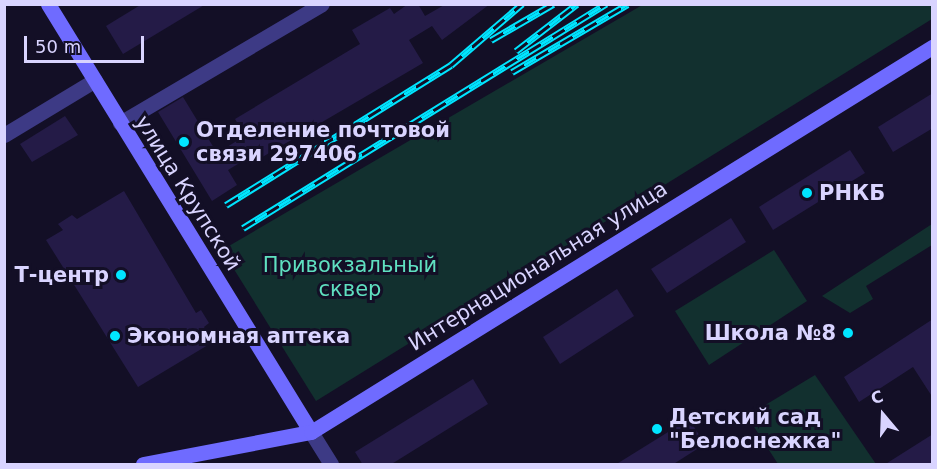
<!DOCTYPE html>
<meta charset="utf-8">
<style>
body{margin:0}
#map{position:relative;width:937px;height:469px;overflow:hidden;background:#130f26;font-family:"DejaVu Sans",sans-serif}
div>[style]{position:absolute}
.green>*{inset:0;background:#12302f}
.building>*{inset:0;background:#241b47}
.street>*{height:15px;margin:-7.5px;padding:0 7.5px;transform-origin:7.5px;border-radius:7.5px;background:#3d3a85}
.secondary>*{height:15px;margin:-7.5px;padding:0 7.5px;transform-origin:7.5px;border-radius:7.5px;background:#6f6bff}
.rail>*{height:7px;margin-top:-3.5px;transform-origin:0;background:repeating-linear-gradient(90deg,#130f26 0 14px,#00e5ff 0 28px);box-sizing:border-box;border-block:2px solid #00e5ff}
.dots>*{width:16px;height:16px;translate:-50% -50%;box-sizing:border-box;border:3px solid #130f26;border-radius:50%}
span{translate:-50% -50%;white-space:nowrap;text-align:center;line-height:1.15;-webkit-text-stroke:6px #130f26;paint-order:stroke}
.poi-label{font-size:21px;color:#d9d4ff;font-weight:700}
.left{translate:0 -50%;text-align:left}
.right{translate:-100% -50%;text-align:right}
.street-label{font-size:21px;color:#d9d4ff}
.park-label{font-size:21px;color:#5fe0c0}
.frame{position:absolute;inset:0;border:6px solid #d9d4ff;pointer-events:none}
.north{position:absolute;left:853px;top:385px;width:60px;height:60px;-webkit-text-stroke:4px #130f26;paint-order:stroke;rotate:341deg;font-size:16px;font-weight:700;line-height:24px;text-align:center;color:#d9d4ff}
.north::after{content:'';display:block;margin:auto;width:21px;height:27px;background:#d9d4ff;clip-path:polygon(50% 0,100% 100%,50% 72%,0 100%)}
.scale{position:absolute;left:24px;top:36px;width:120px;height:27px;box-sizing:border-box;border:3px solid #d9d4ff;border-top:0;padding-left:8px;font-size:18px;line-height:21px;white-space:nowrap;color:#d9d4ff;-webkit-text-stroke:4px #130f26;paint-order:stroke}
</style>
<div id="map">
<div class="green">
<i style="clip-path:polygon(644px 4px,932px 5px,932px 19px,316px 401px,222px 250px)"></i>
<i style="clip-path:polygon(932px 224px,932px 245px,866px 286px,873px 299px,850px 313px,822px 296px)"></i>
<i style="clip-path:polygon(774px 250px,807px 301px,709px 365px,675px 311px)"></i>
<i style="clip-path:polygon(815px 375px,876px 464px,778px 464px,747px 416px)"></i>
</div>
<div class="building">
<i style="clip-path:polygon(142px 4px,206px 4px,123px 54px,106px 26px)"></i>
<i style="clip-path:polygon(408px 4px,418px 4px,425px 16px,446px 4px,490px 4px,442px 40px,432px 26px,409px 40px,423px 63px,259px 159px,256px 153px,228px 170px,237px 185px,212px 201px,158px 112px,183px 97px,217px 153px,245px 136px,235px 119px,360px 44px,352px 30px,390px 8px,394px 14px)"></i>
<i style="clip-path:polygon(933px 93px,933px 128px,893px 152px,878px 127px)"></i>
<i style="clip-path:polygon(65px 116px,78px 135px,32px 162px,20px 144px)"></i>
<i style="clip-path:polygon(850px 150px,865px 173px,773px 230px,759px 207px)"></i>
<i style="clip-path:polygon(124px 191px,196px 313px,201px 310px,209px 323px,204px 327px,213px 342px,138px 387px,46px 240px,63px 230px,58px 224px,72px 215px,77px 219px)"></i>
<i style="clip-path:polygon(731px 218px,746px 242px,667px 293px,651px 269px)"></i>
<i style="clip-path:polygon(617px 289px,634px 316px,560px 364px,543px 337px)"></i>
<i style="clip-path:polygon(933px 319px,933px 398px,913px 367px,859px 402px,844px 377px)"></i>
<i style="clip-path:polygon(473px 379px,488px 404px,390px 465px,363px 465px,355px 452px)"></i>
<i style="clip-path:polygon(689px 419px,705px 444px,672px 465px,615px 465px)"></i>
<i style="clip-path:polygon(933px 434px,933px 465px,884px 465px)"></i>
</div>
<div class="street">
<i style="left:120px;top:123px;width:234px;rotate:-30.5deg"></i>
<i style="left:4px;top:135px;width:106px;rotate:-31.1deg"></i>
<i style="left:311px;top:432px;width:38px;rotate:58deg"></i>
</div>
<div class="secondary">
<i style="left:48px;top:4px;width:502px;rotate:58.43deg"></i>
<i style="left:143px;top:464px;width:171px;rotate:-10.8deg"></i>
<i style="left:311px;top:432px;width:731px;rotate:-31.8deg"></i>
</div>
<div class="rail">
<i style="left:491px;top:40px;width:72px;rotate:-30.1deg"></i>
<i style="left:516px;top:51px;width:77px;rotate:-37.6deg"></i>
<i style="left:512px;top:72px;width:134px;rotate:-30.4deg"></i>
<i style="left:226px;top:205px;width:265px;rotate:-31.9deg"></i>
<i style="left:451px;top:65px;width:94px;rotate:-40.7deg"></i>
<i style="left:243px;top:228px;width:427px;rotate:-31.7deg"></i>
</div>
<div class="dots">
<i style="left:184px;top:142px;background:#00e5ff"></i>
<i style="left:807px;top:193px;background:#00e5ff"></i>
<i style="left:121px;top:275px;background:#00e5ff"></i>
<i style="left:848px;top:333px;background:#00e5ff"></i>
<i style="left:115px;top:336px;background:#00e5ff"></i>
<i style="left:657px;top:429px;background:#00e5ff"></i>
</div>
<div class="poi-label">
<span class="left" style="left:196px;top:142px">Отделение почтовой<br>связи 297406</span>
<span class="left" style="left:819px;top:193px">РНКБ</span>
<span class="right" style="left:109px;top:275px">Т-центр</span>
<span class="right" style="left:836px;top:333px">Школа №8</span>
<span class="left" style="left:127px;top:336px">Экономная аптека</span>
<span class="left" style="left:669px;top:429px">Детский сад<br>"Белоснежка"</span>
</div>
<div class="street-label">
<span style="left:188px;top:193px;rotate:58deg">улица Крупской</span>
<span style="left:538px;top:266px;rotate:-32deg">Интернациональная улица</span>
</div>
<div class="park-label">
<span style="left:350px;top:277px">Привокзальный<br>сквер</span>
</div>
<div class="frame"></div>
<div class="north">С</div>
<div class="scale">50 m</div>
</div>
